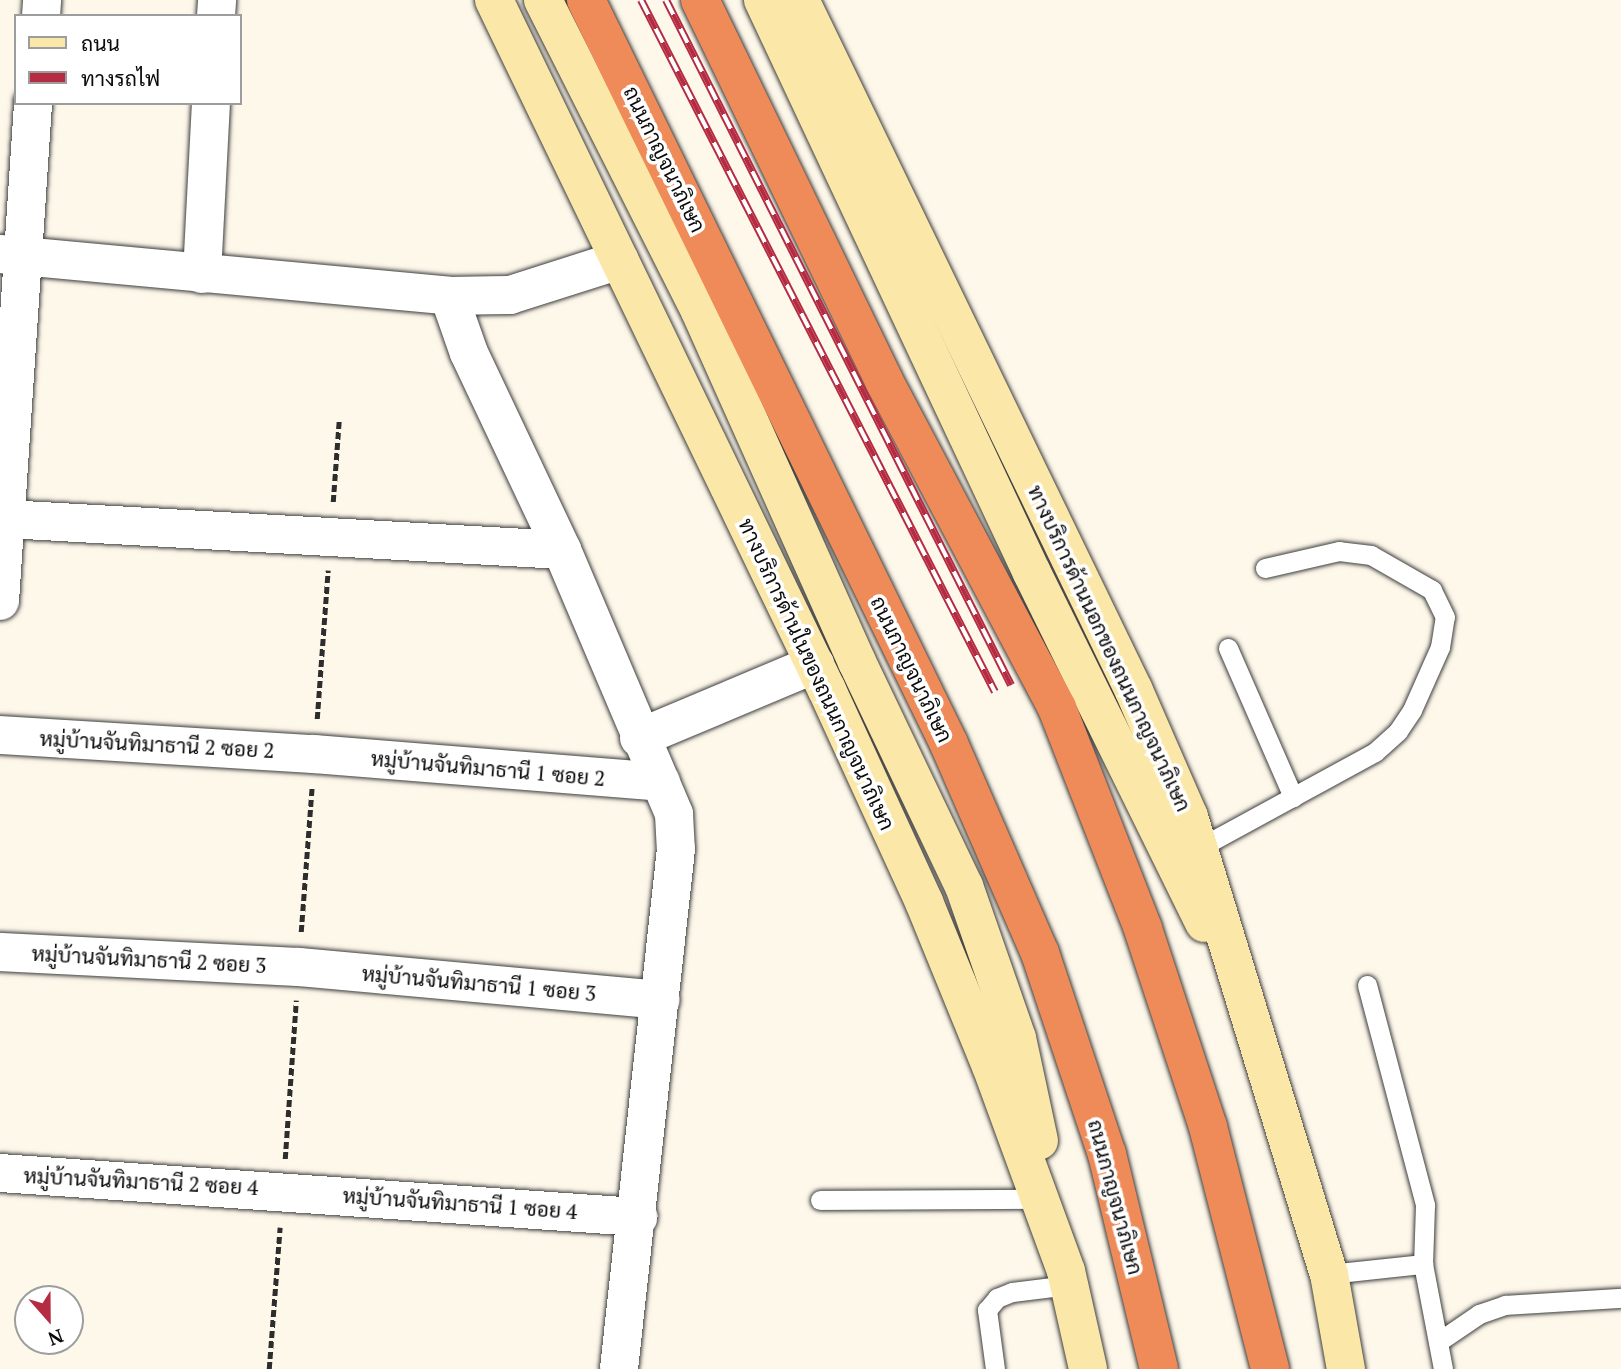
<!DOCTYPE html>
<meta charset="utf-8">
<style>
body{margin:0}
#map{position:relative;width:1621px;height:1369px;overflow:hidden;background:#fef8eb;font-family:"PT Serif",Sarabun,serif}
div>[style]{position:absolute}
.path>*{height:4.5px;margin-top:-2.25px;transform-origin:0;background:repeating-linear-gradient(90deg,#2d2d2d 0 7px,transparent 0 10.5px)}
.roads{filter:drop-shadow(0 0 2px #3e3e3e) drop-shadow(0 0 2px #3e3e3e)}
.lane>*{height:19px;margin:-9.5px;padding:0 9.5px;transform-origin:9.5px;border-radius:9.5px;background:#fff}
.street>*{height:38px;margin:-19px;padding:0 19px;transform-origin:19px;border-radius:19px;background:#fff}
.secondary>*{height:38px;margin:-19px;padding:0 19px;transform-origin:19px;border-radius:19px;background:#fbe8a9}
.highway>*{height:38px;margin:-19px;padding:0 19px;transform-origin:19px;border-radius:19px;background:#ee8b59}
.rail>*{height:8px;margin-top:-4px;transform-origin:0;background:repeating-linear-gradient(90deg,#fff 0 16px,#b42b42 0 32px);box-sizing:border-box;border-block:2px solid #b42b42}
span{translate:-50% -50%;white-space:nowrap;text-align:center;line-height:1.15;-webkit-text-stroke:7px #fff;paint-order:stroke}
.street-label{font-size:21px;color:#0b0b0b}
.legend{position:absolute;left:14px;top:14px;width:228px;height:91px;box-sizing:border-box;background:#fff;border:2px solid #9d9d9d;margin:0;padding:9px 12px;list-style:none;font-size:21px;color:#0b0b0b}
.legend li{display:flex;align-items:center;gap:14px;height:35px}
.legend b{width:35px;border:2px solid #9d9d9d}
.north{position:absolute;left:14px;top:1285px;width:70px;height:70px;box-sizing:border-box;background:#fff;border:2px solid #9d9d9d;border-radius:50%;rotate:159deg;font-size:19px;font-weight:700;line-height:28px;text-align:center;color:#0b0b0b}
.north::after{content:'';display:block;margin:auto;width:24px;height:32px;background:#b42b42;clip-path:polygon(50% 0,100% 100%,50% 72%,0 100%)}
</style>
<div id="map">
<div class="path">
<i style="left:333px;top:502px;width:81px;rotate:-85.8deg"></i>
<i style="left:317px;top:719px;width:149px;rotate:-85.8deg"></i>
<i style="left:301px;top:932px;width:145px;rotate:-85.7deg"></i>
<i style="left:285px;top:1159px;width:159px;rotate:-86deg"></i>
<i style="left:269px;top:1369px;width:142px;rotate:-85.6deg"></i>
</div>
<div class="roads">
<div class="lane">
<i style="left:1228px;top:648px;width:163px;rotate:66.4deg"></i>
<i style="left:1199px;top:848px;width:200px;rotate:-28.6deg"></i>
<i style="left:1375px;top:752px;width:31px;rotate:-42deg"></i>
<i style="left:1398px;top:731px;width:25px;rotate:-56deg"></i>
<i style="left:1412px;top:710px;width:69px;rotate:-66deg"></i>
<i style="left:1440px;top:647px;width:30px;rotate:-81deg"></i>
<i style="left:1445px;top:617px;width:30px;rotate:-116deg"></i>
<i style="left:1432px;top:590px;width:70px;rotate:-150.2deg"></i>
<i style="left:1371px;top:555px;width:32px;rotate:-173deg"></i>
<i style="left:1339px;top:551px;width:76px;rotate:167.1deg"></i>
<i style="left:1367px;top:985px;width:228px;rotate:75.2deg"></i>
<i style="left:1425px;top:1205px;width:59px;rotate:91.9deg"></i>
<i style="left:820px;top:1200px;width:217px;rotate:-0.3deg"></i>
<i style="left:1329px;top:1274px;width:95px;rotate:-6.1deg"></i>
<i style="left:1423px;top:1264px;width:107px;rotate:79.2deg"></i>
<i style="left:1438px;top:1342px;width:50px;rotate:-34.3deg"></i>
<i style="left:1479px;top:1314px;width:28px;rotate:-19deg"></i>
<i style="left:1505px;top:1305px;width:116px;rotate:-3.5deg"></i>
<i style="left:995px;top:1369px;width:60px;rotate:-97.7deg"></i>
<i style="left:987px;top:1310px;width:16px;rotate:-50deg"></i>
<i style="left:997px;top:1298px;width:16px;rotate:-22deg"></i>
<i style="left:1012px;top:1292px;width:57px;rotate:-7deg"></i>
</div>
<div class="street">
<i style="left:41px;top:16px;width:16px;rotate:-86deg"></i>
<i style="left:216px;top:16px;width:16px;rotate:-86deg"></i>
<i style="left:0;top:254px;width:451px;rotate:5.3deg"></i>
<i style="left:449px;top:296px;width:61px;rotate:-0.9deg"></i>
<i style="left:510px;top:295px;width:115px;rotate:-17.7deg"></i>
<i style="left:202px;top:274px;width:171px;rotate:-87deg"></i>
<i style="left:449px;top:296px;width:60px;rotate:70.7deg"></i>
<i style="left:469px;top:353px;width:218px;rotate:64.7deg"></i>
<i style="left:562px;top:550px;width:287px;rotate:67deg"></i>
<i style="left:674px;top:814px;width:35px;rotate:87deg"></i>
<i style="left:676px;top:849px;width:523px;rotate:96.26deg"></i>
<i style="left:6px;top:519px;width:557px;rotate:3.19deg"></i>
<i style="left:0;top:601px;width:499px;rotate:-86.2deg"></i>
<i style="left:0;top:735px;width:315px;rotate:3.5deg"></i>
<i style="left:314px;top:754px;width:348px;rotate:4.6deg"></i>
<i style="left:639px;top:738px;width:191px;rotate:-22.8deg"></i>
<i style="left:0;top:952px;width:299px;rotate:2.9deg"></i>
<i style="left:299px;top:967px;width:363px;rotate:5.2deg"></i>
<i style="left:0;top:1173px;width:640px;rotate:3.95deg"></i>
</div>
<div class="secondary">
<i style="left:494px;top:0;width:766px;rotate:64.24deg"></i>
<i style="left:827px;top:690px;width:233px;rotate:65.4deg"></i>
<i style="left:924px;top:902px;width:177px;rotate:67.8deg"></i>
<i style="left:991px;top:1066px;width:218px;rotate:69.9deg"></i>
<i style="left:1066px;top:1271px;width:100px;rotate:77.3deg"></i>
<i style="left:543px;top:0;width:348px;rotate:63.2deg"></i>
<i style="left:700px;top:311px;width:385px;rotate:65.9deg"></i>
<i style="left:857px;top:662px;width:248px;rotate:64.5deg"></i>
<i style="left:964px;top:886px;width:161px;rotate:70.8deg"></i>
<i style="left:1017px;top:1038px;width:105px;rotate:77.9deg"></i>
<i style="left:763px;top:0;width:633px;rotate:64.85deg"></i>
<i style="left:1032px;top:573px;width:390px;rotate:63.8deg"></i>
<i style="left:800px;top:0;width:767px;rotate:64.2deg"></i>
<i style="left:1134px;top:691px;width:137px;rotate:66.4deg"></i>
<i style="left:1189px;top:817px;width:478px;rotate:73deg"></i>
<i style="left:1329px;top:1274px;width:97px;rotate:79.9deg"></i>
</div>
<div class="highway">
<i style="left:586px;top:0;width:828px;rotate:63.99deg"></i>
<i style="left:949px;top:744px;width:228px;rotate:66.5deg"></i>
<i style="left:1040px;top:953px;width:212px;rotate:71.6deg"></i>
<i style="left:1107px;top:1154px;width:221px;rotate:76.4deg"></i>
<i style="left:700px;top:0;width:423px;rotate:64.2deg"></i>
<i style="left:884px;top:381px;width:370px;rotate:62.1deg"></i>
<i style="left:1057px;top:708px;width:237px;rotate:68.7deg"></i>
<i style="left:1143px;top:929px;width:208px;rotate:71.8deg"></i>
<i style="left:1208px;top:1127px;width:250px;rotate:75.6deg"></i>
</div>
</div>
<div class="rail">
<i style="left:641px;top:0;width:777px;rotate:62.91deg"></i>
<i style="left:666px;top:0;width:767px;rotate:63.27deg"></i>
</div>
<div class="street-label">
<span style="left:665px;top:159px;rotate:64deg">ถนนกาญจนาภิเษก</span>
<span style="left:1110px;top:648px;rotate:65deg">ทางบริการด้านนอกของถนนกาญจนาภิเษก</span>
<span style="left:912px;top:669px;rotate:64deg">ถนนกาญจนาภิเษก</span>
<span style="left:817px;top:674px;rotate:65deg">ทางบริการด้านในของถนนกาญจนาภิเษก</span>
<span style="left:157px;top:744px;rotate:3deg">หมู่บ้านจันทิมาธานี 2 ซอย 2</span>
<span style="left:488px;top:768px;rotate:5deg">หมู่บ้านจันทิมาธานี 1 ซอย 2</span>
<span style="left:149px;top:959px;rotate:3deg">หมู่บ้านจันทิมาธานี 2 ซอย 3</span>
<span style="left:479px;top:983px;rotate:5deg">หมู่บ้านจันทิมาธานี 1 ซอย 3</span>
<span style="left:141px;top:1181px;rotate:3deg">หมู่บ้านจันทิมาธานี 2 ซอย 4</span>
<span style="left:1116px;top:1197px;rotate:75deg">ถนนกาญจนาภิเษก</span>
<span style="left:460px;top:1203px;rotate:4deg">หมู่บ้านจันทิมาธานี 1 ซอย 4</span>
</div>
<ul class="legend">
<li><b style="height:9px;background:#fbe8a9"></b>ถนน</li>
<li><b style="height:9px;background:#b42b42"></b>ทางรถไฟ</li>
</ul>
<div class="north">N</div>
</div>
